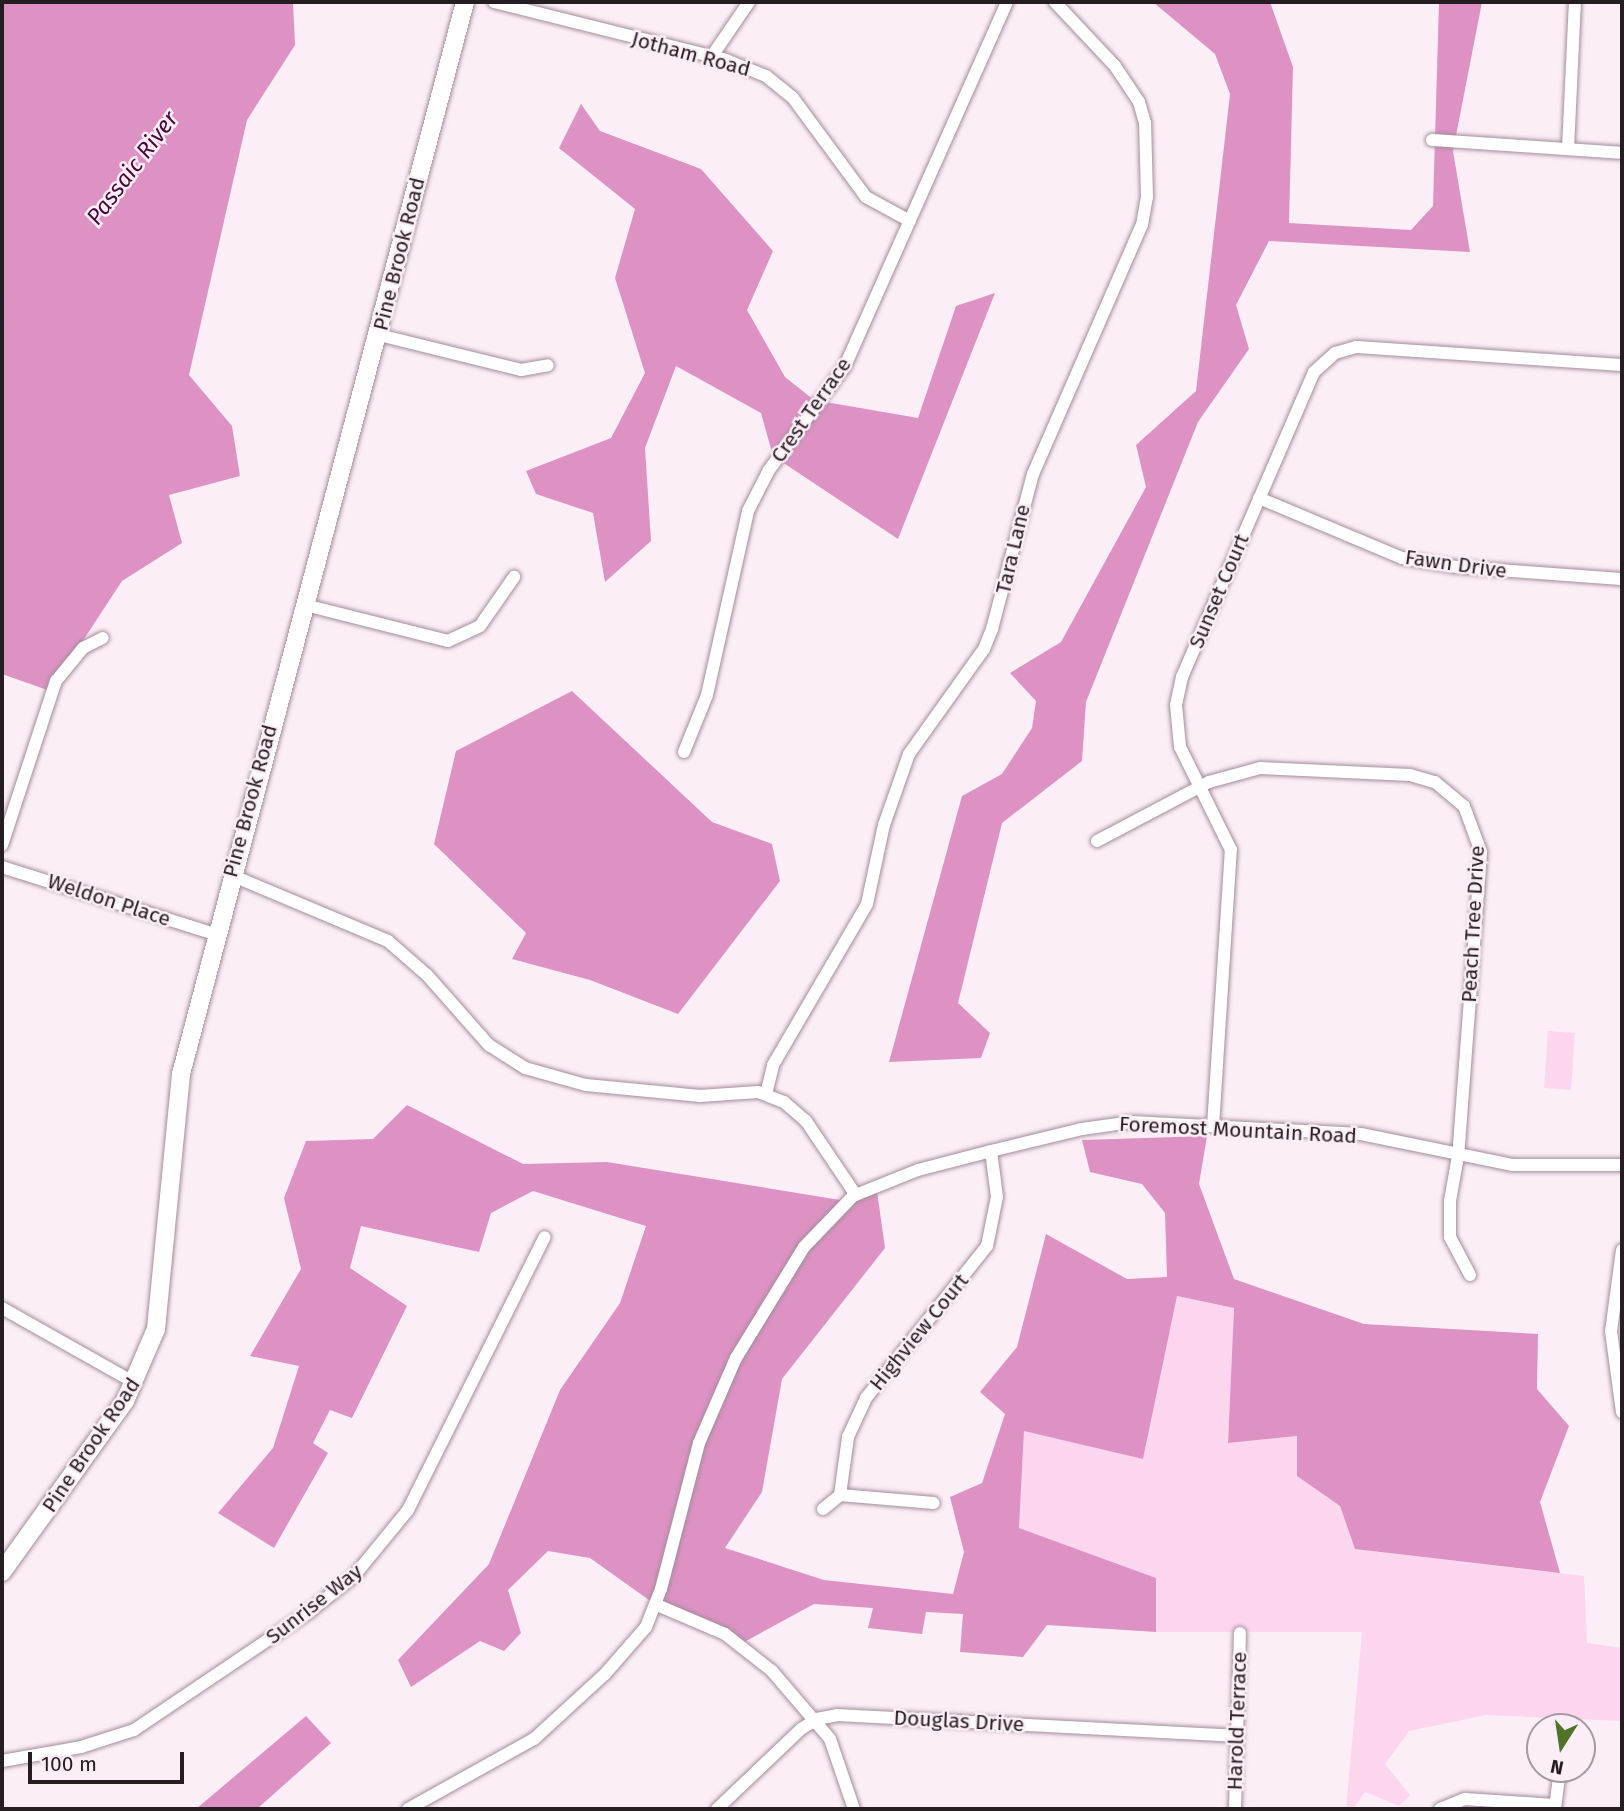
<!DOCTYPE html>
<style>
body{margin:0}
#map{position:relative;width:1624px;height:1811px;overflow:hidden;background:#fceef7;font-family:"Fira Sans",sans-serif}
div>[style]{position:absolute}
.green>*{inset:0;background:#fcd6ee}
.forest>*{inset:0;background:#de92c4}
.river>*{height:19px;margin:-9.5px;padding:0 9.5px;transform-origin:9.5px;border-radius:9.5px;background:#dd91c4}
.roads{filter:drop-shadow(0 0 2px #a28d9a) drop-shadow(0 0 2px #a28d9a)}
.street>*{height:12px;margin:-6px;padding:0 6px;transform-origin:6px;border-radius:6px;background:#fff}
.secondary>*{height:18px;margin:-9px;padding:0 9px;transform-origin:9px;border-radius:9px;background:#fff}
span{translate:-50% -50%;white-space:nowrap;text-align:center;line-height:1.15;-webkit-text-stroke:5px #fceef7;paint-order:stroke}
.street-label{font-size:21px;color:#251d22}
.water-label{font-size:23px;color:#4a053a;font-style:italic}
.frame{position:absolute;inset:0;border:4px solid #251d22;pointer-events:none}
.north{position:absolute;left:1526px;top:1713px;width:70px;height:70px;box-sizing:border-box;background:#fceef7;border:2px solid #a69aa2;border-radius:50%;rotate:192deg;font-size:19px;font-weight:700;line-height:28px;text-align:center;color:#251d22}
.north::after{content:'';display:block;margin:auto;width:24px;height:32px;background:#517229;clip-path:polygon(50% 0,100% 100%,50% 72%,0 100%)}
.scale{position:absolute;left:28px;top:1752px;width:156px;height:32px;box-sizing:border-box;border:4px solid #251d22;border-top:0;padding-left:9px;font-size:21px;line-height:24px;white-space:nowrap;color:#251d22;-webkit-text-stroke:5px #fceef7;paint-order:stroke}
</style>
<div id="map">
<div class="green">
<i style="clip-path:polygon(1548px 1031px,1575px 1033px,1571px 1090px,1544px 1088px)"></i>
<i style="clip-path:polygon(1177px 1296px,1234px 1308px,1228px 1443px,1298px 1436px,1297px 1476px,1340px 1506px,1355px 1549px,1584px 1576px,1587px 1643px,1622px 1648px,1622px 1721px,1486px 1715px,1409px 1731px,1385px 1764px,1410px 1795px,1399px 1806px,1365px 1792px,1353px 1809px,1346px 1809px,1362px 1632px,1156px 1632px,1156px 1578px,1019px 1528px,1024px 1430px,1143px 1459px)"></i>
</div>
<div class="forest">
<i style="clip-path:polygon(2px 2px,293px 2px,295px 45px,247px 120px,189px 375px,232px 426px,240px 476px,169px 495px,182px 543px,122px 581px,50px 691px,2px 674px)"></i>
<i style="clip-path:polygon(1153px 2px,1270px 2px,1293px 67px,1289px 223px,1411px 230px,1433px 206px,1439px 2px,1482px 2px,1453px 151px,1470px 252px,1269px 241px,1236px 305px,1249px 349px,1198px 422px,1086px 702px,1082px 761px,1002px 823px,958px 1003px,990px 1033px,981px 1058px,889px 1062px,962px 796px,1002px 774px,1032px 728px,1036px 701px,1010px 673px,1061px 642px,1146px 487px,1136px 445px,1196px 391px,1230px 94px,1215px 54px)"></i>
<i style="clip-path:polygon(581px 104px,600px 131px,701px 169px,773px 251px,747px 310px,785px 377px,814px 400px,918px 418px,956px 306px,995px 293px,898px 539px,773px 456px,761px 413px,676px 366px,645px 448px,651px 541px,605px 582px,593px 513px,536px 494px,526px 471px,611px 438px,645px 373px,615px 278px,635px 209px,559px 148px)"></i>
<i style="clip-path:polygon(572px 691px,712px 822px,772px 844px,780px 881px,678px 1014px,590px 980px,512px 959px,526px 933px,434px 844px,456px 751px)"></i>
<i style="clip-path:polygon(407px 1105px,523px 1164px,607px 1162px,840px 1200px,876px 1184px,885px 1248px,782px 1379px,762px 1492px,725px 1548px,824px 1580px,953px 1594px,964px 1552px,950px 1497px,982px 1483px,1005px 1414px,980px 1392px,1017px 1347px,1046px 1234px,1127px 1279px,1167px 1277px,1165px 1213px,1142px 1184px,1090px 1172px,1082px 1140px,1207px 1136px,1199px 1184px,1234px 1279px,1364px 1324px,1538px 1334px,1537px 1389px,1569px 1426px,1540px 1502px,1560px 1573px,1355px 1549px,1340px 1506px,1297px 1476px,1297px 1436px,1228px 1443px,1234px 1308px,1177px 1296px,1143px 1459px,1024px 1431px,1019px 1528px,1156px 1578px,1156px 1632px,1047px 1625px,1023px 1657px,960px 1652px,963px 1614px,926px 1612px,922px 1634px,868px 1628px,873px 1608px,814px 1604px,737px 1646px,656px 1605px,590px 1558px,548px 1551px,508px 1590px,521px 1633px,504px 1651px,480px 1641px,411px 1687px,398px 1660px,489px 1564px,560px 1390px,620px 1303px,646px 1226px,533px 1191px,491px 1213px,479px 1252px,361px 1226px,350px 1268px,407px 1306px,352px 1418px,330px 1410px,313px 1443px,328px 1453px,274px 1548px,218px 1513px,273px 1448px,299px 1366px,250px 1356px,301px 1269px,284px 1198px,306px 1141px,373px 1139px)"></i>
<i style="clip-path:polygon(306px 1716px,331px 1743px,257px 1809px,196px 1809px)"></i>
</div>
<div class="river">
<i style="left:2px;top:312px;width:42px;rotate:-18deg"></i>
<i style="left:42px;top:299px;width:60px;rotate:-36.9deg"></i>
<i style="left:90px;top:263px;width:75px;rotate:-50.4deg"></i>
<i style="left:138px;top:205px;width:99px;rotate:-53.6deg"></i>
<i style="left:197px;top:125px;width:70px;rotate:-65.6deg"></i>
<i style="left:226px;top:61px;width:60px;rotate:-78.5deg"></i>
</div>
<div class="roads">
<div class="street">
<i style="left:494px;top:2px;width:239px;rotate:14deg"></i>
<i style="left:726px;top:60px;width:43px;rotate:21.8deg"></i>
<i style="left:766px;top:76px;width:35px;rotate:39deg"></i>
<i style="left:793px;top:98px;width:123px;rotate:53.6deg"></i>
<i style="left:866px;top:197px;width:50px;rotate:28.6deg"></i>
<i style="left:712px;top:56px;width:65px;rotate:-55.6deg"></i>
<i style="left:1432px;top:140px;width:190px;rotate:3.9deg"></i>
<i style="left:1568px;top:149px;width:147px;rotate:-87.3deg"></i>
<i style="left:379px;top:335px;width:146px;rotate:13.8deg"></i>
<i style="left:521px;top:370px;width:27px;rotate:-10deg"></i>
<i style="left:1259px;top:498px;width:155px;rotate:22.8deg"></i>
<i style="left:1402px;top:558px;width:56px;rotate:9.3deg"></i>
<i style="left:1457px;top:567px;width:165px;rotate:4.2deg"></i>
<i style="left:305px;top:605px;width:147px;rotate:14.1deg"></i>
<i style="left:448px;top:641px;width:35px;rotate:-25deg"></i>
<i style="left:480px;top:626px;width:60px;rotate:-55.2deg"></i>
<i style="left:684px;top:752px;width:61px;rotate:-68deg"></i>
<i style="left:707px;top:695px;width:189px;rotate:-77.4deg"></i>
<i style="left:748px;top:511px;width:46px;rotate:-62.9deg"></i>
<i style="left:769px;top:470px;width:129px;rotate:-53.8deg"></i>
<i style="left:845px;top:366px;width:398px;rotate:-66deg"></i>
<i style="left:1097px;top:841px;width:127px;rotate:-27.8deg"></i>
<i style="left:1209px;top:782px;width:53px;rotate:-15.4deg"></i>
<i style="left:1260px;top:768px;width:150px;rotate:2.7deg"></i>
<i style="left:1410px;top:775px;width:26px;rotate:16deg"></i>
<i style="left:1435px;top:782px;width:38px;rotate:40deg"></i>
<i style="left:1464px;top:806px;width:49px;rotate:69.7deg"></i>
<i style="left:1481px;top:852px;width:305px;rotate:94.3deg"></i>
<i style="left:1458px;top:1156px;width:46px;rotate:100.1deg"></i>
<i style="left:1450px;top:1201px;width:36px;rotate:90deg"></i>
<i style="left:1450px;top:1237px;width:43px;rotate:62.2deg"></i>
<i style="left:2px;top:845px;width:173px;rotate:-71.8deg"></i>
<i style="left:56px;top:681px;width:43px;rotate:-50.7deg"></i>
<i style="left:83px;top:648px;width:22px;rotate:-27deg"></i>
<i style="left:2px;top:867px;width:223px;rotate:17.5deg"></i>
<i style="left:231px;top:875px;width:170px;rotate:22.8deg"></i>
<i style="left:388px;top:941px;width:52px;rotate:41.1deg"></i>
<i style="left:427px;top:975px;width:94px;rotate:48.5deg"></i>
<i style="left:489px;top:1045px;width:43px;rotate:32.6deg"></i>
<i style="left:525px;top:1068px;width:63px;rotate:15.6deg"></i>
<i style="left:586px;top:1085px;width:115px;rotate:5.5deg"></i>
<i style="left:700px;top:1096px;width:58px;rotate:-3.9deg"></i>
<i style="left:758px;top:1092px;width:28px;rotate:21deg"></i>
<i style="left:784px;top:1102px;width:29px;rotate:41deg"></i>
<i style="left:806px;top:1121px;width:89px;rotate:56deg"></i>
<i style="left:766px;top:1094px;width:30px;rotate:-76deg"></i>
<i style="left:773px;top:1065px;width:186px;rotate:-59.7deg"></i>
<i style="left:867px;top:904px;width:81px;rotate:-77.9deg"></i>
<i style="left:884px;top:825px;width:75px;rotate:-70.6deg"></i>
<i style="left:909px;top:754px;width:129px;rotate:-54.5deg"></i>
<i style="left:984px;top:649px;width:22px;rotate:-68deg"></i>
<i style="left:992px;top:629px;width:160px;rotate:-75.2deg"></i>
<i style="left:1033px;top:474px;width:272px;rotate:-66.4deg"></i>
<i style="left:1142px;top:225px;width:28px;rotate:-80deg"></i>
<i style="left:1147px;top:197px;width:74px;rotate:-91.5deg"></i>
<i style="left:1145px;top:123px;width:22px;rotate:-106deg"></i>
<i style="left:1139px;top:102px;width:43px;rotate:-123.7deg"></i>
<i style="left:1115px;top:66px;width:88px;rotate:-133.2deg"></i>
<i style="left:1213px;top:1126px;width:277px;rotate:-86.3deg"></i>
<i style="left:1231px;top:850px;width:115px;rotate:-116.3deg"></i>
<i style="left:1180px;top:747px;width:42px;rotate:-95.4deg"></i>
<i style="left:1176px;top:705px;width:29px;rotate:-78deg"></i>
<i style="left:1182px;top:677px;width:332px;rotate:-66.6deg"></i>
<i style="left:1314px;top:372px;width:28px;rotate:-42deg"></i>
<i style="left:1335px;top:353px;width:22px;rotate:-16deg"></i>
<i style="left:1356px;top:347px;width:267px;rotate:3.9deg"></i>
<i style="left:1622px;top:1250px;width:82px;rotate:97.7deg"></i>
<i style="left:1611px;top:1331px;width:82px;rotate:82.3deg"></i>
<i style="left:2px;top:1308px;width:153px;rotate:29.4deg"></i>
<i style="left:840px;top:1495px;width:94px;rotate:4.9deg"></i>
<i style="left:823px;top:1509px;width:22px;rotate:-39deg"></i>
<i style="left:840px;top:1495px;width:59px;rotate:-82.1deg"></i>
<i style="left:848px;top:1437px;width:43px;rotate:-65.2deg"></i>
<i style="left:866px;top:1398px;width:194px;rotate:-51.5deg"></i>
<i style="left:987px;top:1246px;width:50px;rotate:-78.5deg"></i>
<i style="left:997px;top:1197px;width:46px;rotate:-97.4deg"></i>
<i style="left:657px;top:1605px;width:74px;rotate:23.1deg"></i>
<i style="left:725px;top:1634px;width:60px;rotate:38.2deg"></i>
<i style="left:772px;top:1671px;width:89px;rotate:49.5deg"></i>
<i style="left:830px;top:1739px;width:74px;rotate:71.1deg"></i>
<i style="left:2px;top:1761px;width:80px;rotate:-10deg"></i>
<i style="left:81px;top:1747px;width:56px;rotate:-17.8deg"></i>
<i style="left:134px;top:1730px;width:211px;rotate:-34deg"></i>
<i style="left:309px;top:1612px;width:58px;rotate:-38.7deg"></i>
<i style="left:354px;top:1576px;width:85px;rotate:-50.7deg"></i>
<i style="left:408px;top:1510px;width:305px;rotate:-63.4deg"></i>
<i style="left:408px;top:1809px;width:144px;rotate:-29.1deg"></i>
<i style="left:534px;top:1739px;width:96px;rotate:-42.5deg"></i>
<i style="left:605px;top:1674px;width:62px;rotate:-48.9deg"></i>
<i style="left:646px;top:1627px;width:41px;rotate:-68.5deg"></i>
<i style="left:661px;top:1589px;width:151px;rotate:-75.4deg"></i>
<i style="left:699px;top:1443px;width:93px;rotate:-66.5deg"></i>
<i style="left:736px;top:1358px;width:130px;rotate:-58.5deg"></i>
<i style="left:804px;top:1247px;width:71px;rotate:-46.1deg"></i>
<i style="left:853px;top:1196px;width:70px;rotate:-21.8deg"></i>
<i style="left:918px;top:1170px;width:75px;rotate:-14.6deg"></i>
<i style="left:991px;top:1151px;width:94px;rotate:-13.6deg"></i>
<i style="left:1082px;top:1129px;width:49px;rotate:-8.1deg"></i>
<i style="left:1131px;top:1122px;width:230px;rotate:3deg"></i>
<i style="left:1361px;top:1134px;width:154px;rotate:11.6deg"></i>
<i style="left:1512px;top:1165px;width:110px"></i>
<i style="left:717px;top:1809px;width:116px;rotate:-43.6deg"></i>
<i style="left:801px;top:1729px;width:19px;rotate:-32deg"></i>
<i style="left:817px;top:1719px;width:21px;rotate:-11deg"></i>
<i style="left:838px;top:1715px;width:400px;rotate:3deg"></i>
<i style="left:1235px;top:1809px;width:176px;rotate:-88.4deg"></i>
<i style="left:1440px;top:1809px;width:27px;rotate:-22deg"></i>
<i style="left:1465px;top:1799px;width:90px;rotate:3.8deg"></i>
<i style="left:1555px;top:1809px;width:40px;rotate:-82.9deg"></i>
</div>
<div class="secondary">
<i style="left:2px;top:1572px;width:211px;rotate:-54.3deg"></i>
<i style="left:125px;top:1401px;width:78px;rotate:-66.7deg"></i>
<i style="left:156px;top:1329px;width:256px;rotate:-84.4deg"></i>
<i style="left:181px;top:1074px;width:1109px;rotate:-75.16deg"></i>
</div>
</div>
<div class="street-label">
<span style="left:691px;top:54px;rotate:15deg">Jotham Road</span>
<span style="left:399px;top:254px;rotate:-76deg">Pine Brook Road</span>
<span style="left:811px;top:410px;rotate:-55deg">Crest Terrace</span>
<span style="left:1013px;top:549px;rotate:-77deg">Tara Lane</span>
<span style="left:1456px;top:564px;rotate:8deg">Fawn Drive</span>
<span style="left:1219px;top:591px;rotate:-67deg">Sunset Court</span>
<span style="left:250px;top:801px;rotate:-75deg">Pine Brook Road</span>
<span style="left:109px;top:900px;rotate:18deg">Weldon Place</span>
<span style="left:1473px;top:924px;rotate:-87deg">Peach Tree Drive</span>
<span style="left:1238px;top:1130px;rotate:3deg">Foremost Mountain Road</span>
<span style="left:919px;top:1332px;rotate:-51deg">Highview Court</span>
<span style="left:91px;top:1445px;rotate:-56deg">Pine Brook Road</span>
<span style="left:314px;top:1604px;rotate:-38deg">Sunrise Way</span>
<span style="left:959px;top:1721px;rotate:3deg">Douglas Drive</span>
<span style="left:1237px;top:1721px;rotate:-88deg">Harold Terrace</span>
</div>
<div class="water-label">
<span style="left:132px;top:168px;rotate:-53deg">Passaic River</span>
</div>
<div class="frame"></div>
<div class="north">N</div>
<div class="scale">100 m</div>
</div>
